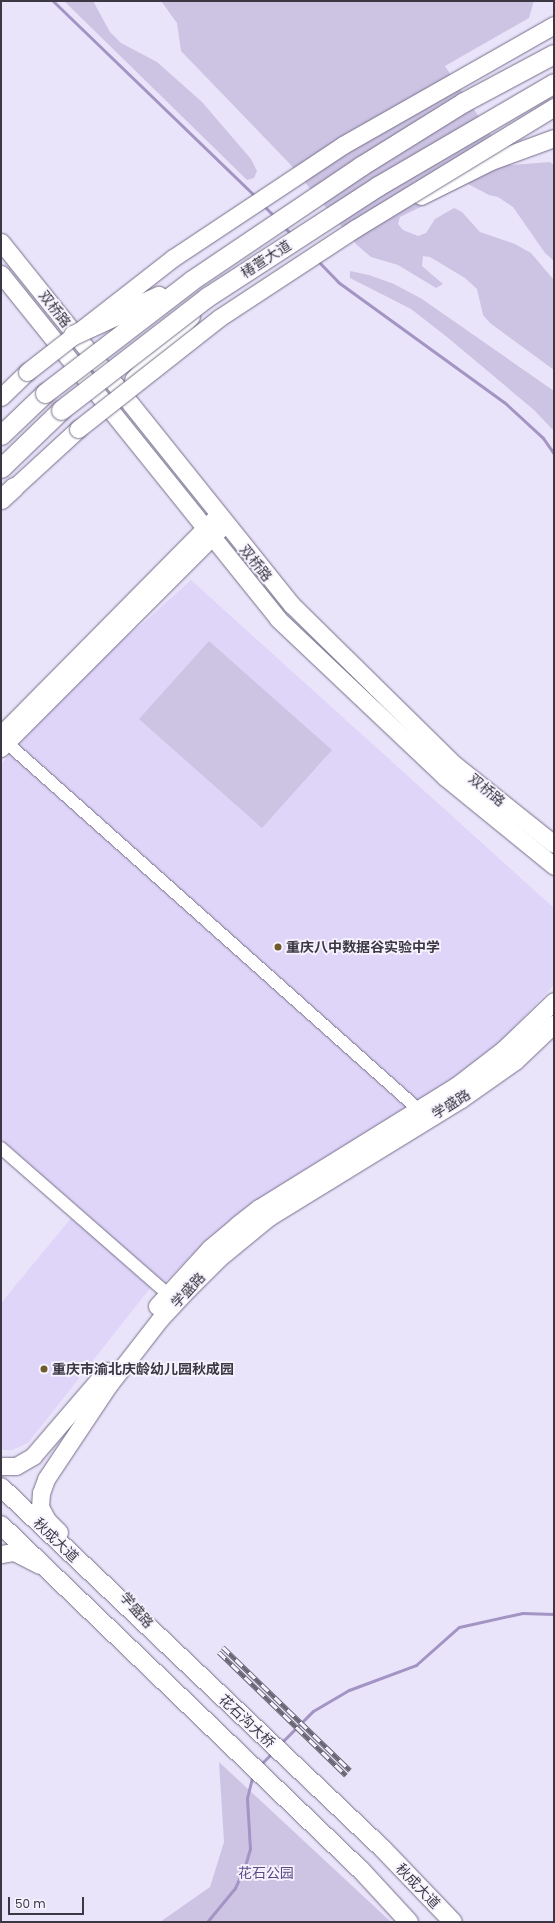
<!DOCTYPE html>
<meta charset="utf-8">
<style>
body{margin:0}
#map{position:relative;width:555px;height:1923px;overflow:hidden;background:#eae4fb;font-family:Poppins,"Noto Sans SC",sans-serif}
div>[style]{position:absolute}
.built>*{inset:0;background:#dfd5f9}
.green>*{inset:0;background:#cdc4e4}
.stream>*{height:3px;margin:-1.5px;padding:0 1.5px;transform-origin:1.5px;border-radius:1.5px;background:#a394c4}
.roads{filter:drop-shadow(0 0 1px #766e88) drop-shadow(0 0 1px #766e88)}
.minor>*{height:12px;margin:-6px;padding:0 6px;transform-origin:6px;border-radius:6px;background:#fff}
.tertiary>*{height:15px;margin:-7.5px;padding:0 7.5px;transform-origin:7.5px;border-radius:7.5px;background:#fff}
.secondary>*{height:17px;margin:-8.5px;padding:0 8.5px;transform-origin:8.5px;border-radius:8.5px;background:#fff}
.primary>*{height:18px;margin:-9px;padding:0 9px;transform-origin:9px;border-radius:9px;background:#fff}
.trunk>*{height:19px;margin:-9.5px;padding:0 9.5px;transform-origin:9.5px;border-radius:9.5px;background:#fff}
.rail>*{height:4.5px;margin-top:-2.25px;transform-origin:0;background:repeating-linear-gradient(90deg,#f6f3ff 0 9px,#696573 0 18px);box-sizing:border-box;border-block:1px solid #696573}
.bridges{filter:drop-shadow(0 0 1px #766e88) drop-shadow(0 0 1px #766e88)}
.secondary-bridge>*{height:17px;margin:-8.5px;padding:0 8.5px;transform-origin:8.5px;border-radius:8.5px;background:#fff}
.trunk-bridge>*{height:19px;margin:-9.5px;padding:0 9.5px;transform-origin:9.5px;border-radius:9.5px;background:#fff}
.dots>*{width:11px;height:11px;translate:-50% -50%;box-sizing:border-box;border:2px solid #f6f3ff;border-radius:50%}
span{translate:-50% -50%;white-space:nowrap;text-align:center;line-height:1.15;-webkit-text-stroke:3.5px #f6f3ff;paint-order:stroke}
.street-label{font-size:14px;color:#3b3843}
.poi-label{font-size:14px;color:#3b3843;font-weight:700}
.left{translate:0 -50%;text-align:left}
.park-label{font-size:14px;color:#5e4987}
.frame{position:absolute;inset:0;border:2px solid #3b3843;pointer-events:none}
.scale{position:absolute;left:8px;top:1897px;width:76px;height:18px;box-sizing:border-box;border:2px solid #3b3843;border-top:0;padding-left:5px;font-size:12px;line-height:14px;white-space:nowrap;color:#3b3843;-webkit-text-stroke:3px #f6f3ff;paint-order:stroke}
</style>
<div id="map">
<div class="built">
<i style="clip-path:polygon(191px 580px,554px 908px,554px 985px,487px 1056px,198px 1249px,164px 1283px,1px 1139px,1px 764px,100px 657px,142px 624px)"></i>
<i style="clip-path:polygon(72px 1217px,151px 1287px,28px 1443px,12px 1450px,4px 1450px,1px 1449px,1px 1303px)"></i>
</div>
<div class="green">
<i style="clip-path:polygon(64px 1px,93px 1px,110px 32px,121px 43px,157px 62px,202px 102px,251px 159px,257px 171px,254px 178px,247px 180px)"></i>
<i style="clip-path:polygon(161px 1px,534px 1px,529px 18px,445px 66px,511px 165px,550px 162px,554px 165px,554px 261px,545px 253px,513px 207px,498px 197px,489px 195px,468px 184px,400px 217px,398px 224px,403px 230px,418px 236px,426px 233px,435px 219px,454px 208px,462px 212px,480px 232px,515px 244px,531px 253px,554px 280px,554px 370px,490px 323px,483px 315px,477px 289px,465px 278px,430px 257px,423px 256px,422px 266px,443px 284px,436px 288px,398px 265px,371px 257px,357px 245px,289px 163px,181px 51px,177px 23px)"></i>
<i style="clip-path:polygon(350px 271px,369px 275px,394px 284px,422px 299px,554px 391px,554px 431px,534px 410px,447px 337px,411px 309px,350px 278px)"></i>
<i style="clip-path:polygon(209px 641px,332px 750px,262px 828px,139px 719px)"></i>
<i style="clip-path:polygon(219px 1762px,391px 1922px,160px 1922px,210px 1887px,224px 1842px)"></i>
</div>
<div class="stream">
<i style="left:53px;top:1px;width:282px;rotate:44deg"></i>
<i style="left:262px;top:204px;width:18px;rotate:45deg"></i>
<i style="left:283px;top:226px;width:13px;rotate:45deg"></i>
<i style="left:317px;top:260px;width:30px;rotate:46deg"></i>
<i style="left:338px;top:282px;width:205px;rotate:35.9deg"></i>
<i style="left:504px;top:402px;width:53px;rotate:42.7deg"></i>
<i style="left:543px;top:438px;width:19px;rotate:55deg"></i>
<i style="left:281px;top:1743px;width:45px;rotate:-45deg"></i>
<i style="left:313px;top:1711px;width:42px;rotate:-30.3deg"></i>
<i style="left:349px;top:1690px;width:72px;rotate:-20.5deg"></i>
<i style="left:416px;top:1665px;width:57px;rotate:-41.5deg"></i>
<i style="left:459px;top:1627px;width:65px;rotate:-12.5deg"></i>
<i style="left:522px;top:1613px;width:32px;rotate:2deg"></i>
<i style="left:260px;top:1765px;width:18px;rotate:-45deg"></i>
<i style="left:207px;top:1922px;width:44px;rotate:-50.5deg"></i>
<i style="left:235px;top:1888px;width:24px;rotate:-66deg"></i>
<i style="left:245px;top:1866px;width:18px;rotate:-74deg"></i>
<i style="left:250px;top:1849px;width:51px;rotate:-93.4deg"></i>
<i style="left:247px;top:1798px;width:25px;rotate:-76deg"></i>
</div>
<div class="roads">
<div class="minor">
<i style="left:7px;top:743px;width:552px;rotate:41.69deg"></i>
<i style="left:1px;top:1148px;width:222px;rotate:41.2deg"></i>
</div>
<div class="tertiary">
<i style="left:1px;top:733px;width:307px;rotate:-45.3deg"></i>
<i style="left:1px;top:749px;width:317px;rotate:-45deg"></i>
</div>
<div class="secondary">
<i style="left:421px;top:196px;width:78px;rotate:-26.6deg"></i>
<i style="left:491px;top:161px;width:67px;rotate:-20.1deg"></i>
<i style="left:1px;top:242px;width:465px;rotate:51.3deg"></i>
<i style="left:292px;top:605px;width:228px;rotate:44.5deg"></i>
<i style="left:455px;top:765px;width:127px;rotate:38.6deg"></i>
<i style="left:1px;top:274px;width:442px;rotate:51.2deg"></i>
<i style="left:278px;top:619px;width:230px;rotate:43.4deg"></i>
<i style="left:445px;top:777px;width:141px;rotate:39.2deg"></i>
<i style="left:1px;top:397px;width:36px;rotate:-44deg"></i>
<i style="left:5px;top:496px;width:99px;rotate:-42.5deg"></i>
<i style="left:157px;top:1306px;width:79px;rotate:-47.6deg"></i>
<i style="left:210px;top:1248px;width:35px;rotate:-40deg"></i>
<i style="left:237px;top:1225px;width:28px;rotate:-38deg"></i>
<i style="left:259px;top:1208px;width:232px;rotate:-31.8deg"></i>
<i style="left:456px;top:1086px;width:61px;rotate:-37.6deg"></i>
<i style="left:504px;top:1049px;width:69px;rotate:-43.8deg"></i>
<i style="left:1px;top:1466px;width:15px"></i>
<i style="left:16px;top:1466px;width:20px;rotate:-30deg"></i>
<i style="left:33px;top:1456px;width:112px;rotate:-49.3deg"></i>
<i style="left:59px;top:1532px;width:17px;rotate:-135deg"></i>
<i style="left:47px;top:1520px;width:15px;rotate:-118deg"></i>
<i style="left:40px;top:1507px;width:14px;rotate:-86deg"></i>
<i style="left:41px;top:1493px;width:15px;rotate:-70deg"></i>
<i style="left:46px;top:1479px;width:112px;rotate:-56.3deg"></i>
<i style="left:108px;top:1386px;width:85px;rotate:-52.2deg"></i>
<i style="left:160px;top:1319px;width:41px;rotate:-47deg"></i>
<i style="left:188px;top:1289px;width:44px;rotate:-45deg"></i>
<i style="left:219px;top:1258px;width:65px;rotate:-39.4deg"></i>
<i style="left:269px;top:1217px;width:225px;rotate:-31.6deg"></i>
<i style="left:461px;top:1099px;width:66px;rotate:-35.1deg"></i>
<i style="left:515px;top:1061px;width:54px;rotate:-43.5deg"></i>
<i style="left:1px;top:1554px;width:13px;rotate:-9deg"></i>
<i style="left:14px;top:1552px;width:28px;rotate:27deg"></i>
</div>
<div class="primary">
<i style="left:1px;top:1487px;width:526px;rotate:43.46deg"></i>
<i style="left:383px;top:1849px;width:101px;rotate:46.2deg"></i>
<i style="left:1px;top:1525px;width:499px;rotate:43.8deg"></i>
<i style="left:361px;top:1870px;width:71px;rotate:47.3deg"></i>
</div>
<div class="trunk">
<i style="left:134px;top:380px;width:85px;rotate:-48.8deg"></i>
<i style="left:1px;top:435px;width:61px;rotate:-43.7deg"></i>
<i style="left:1px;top:468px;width:83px;rotate:-44deg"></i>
<i style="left:1px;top:499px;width:18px;rotate:-43deg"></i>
</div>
</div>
<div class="rail">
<i style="left:223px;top:1647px;width:177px;rotate:44.1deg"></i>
<i style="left:219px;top:1652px;width:177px;rotate:44.1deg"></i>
</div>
<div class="bridges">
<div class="secondary-bridge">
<i style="left:27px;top:372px;width:185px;rotate:-38deg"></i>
<i style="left:173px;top:258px;width:204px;rotate:-33.6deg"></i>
<i style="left:343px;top:145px;width:243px;rotate:-29.6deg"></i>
<i style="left:78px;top:429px;width:179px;rotate:-38.2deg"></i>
<i style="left:219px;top:318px;width:164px;rotate:-33.3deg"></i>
<i style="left:356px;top:228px;width:232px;rotate:-31.4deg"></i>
</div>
<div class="trunk-bridge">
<i style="left:73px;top:335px;width:94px;rotate:-24.6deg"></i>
<i style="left:45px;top:393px;width:185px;rotate:-37.5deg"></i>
<i style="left:192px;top:280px;width:204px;rotate:-34deg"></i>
<i style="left:361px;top:166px;width:121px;rotate:-31.9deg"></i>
<i style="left:464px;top:102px;width:102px;rotate:-28.1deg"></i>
<i style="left:61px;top:410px;width:185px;rotate:-37.7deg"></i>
<i style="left:207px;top:297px;width:204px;rotate:-33deg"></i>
<i style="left:378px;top:186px;width:204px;rotate:-30.3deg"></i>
</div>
</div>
<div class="dots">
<i style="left:278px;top:947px;background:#6e5b29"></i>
<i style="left:44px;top:1369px;background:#6e5b29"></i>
</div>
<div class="street-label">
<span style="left:266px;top:259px;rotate:-33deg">椿萱大道</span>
<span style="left:55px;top:309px;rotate:52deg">双桥路</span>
<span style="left:256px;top:563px;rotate:51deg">双桥路</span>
<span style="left:487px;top:790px;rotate:39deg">双桥路</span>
<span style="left:451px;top:1104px;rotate:-32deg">学盛路</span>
<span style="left:188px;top:1290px;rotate:-47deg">学盛路</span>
<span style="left:56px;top:1540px;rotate:44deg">秋成大道</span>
<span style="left:137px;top:1610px;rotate:49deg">学盛路</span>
<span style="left:247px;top:1721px;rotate:43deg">花石沟大桥</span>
<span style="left:418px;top:1886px;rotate:46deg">秋成大道</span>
</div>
<div class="poi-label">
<span class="left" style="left:286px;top:947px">重庆八中数据谷实验中学</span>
<span class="left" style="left:52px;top:1369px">重庆市渝北庆龄幼儿园秋成园</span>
</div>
<div class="park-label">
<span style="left:266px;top:1873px">花石公园</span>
</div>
<div class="frame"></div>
<div class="scale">50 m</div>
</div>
